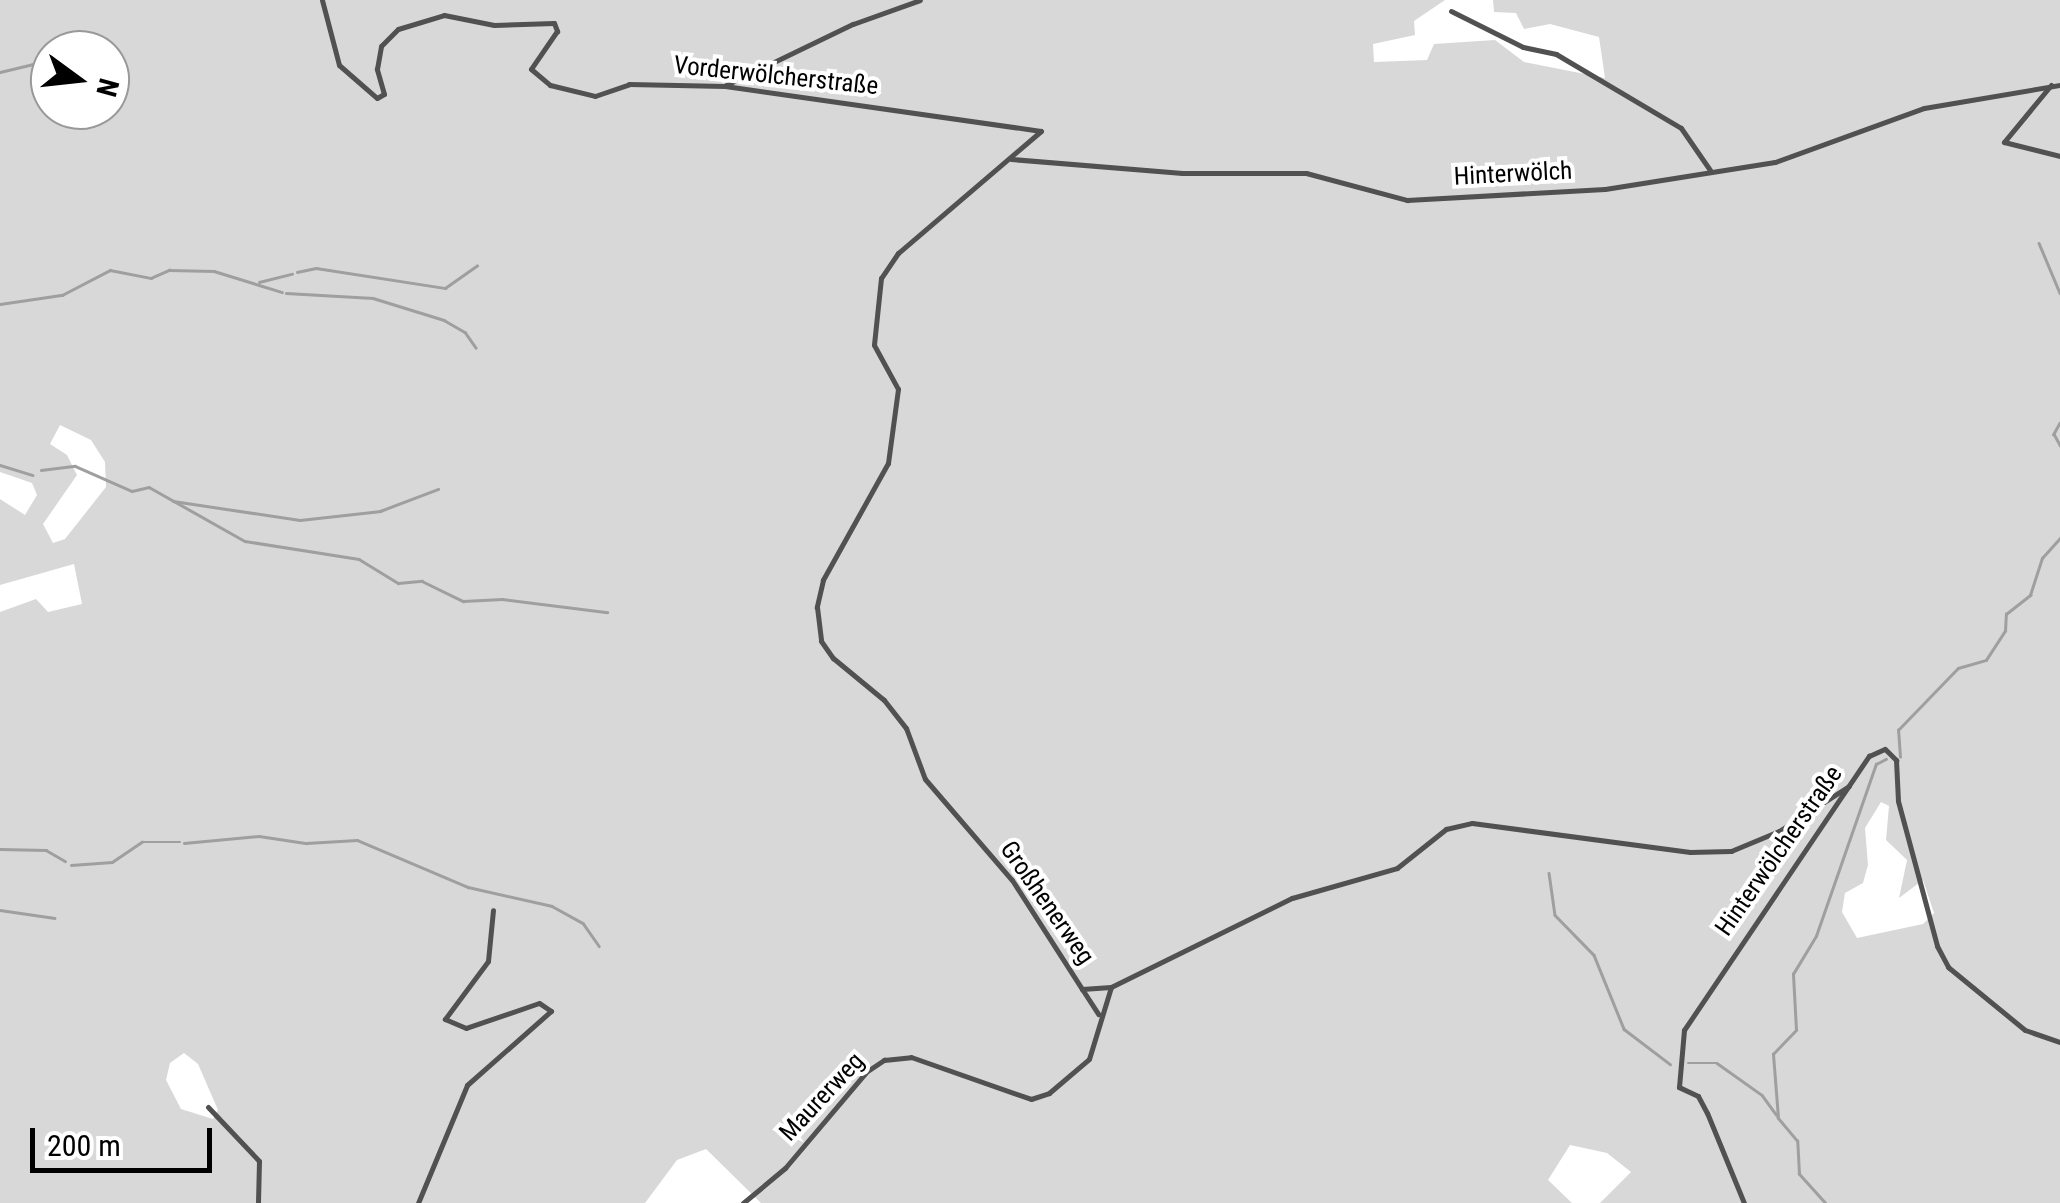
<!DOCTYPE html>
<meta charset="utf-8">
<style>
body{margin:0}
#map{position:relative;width:2060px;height:1203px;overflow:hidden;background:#fff;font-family:"Roboto Condensed",sans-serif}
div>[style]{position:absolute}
.green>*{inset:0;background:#d8d8d8}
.stream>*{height:2.5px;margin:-1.25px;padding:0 1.25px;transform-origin:1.25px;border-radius:1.25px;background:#9f9f9f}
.street>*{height:5px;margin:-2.5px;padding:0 2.5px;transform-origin:2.5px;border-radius:2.5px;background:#515151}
span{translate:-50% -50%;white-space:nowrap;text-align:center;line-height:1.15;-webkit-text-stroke:8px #fff;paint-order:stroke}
.street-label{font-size:25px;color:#000}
.north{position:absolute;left:30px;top:30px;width:100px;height:100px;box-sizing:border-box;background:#fff;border:2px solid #999;border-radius:50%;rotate:105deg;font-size:28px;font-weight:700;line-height:40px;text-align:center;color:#000}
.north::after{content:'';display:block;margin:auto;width:35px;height:45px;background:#000;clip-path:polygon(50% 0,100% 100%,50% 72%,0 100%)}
.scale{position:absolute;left:30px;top:1128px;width:182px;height:45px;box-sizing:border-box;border:5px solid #000;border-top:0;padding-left:12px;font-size:30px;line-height:35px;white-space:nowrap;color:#000;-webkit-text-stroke:8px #fff;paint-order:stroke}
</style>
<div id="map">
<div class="green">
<i style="clip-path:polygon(evenodd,0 0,1445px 0,1414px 21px,1415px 35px,1373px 44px,1374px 62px,1427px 60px,1434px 44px,1495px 40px,1524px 62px,1605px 78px,1599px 37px,1550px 24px,1524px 29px,1516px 13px,1494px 12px,1493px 0,2060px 0,2060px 1203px,1600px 1203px,1631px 1172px,1607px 1153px,1570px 1145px,1548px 1180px,1572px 1203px,761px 1203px,706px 1149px,677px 1160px,645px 1203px,0 1203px,0 612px,36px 599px,48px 612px,82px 604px,74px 564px,0 585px,0 499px,25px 515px,37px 495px,32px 483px,0 472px,0 0,50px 50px,110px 50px,110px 110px,50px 110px,50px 50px,0 0,60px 425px,91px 440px,105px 462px,106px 487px,65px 539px,53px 543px,43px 524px,77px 475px,67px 455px,50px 444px,60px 425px,0 0,1881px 802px,1889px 806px,1886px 840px,1907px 860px,1899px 898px,1923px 880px,1934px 913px,1923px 924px,1857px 938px,1842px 912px,1845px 893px,1863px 883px,1868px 865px,1865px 828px,1881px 802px,0 0,184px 1053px,198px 1064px,218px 1110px,213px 1119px,181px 1109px,166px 1080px,170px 1063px,184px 1053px)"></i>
</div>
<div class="stream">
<i style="left:0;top:72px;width:51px;rotate:-13.5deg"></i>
<i style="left:2039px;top:243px;width:54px;rotate:67.2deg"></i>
<i style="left:297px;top:272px;width:19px;rotate:-12deg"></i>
<i style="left:316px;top:268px;width:131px;rotate:8.8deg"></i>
<i style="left:445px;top:288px;width:39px;rotate:-35deg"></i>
<i style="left:259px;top:282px;width:34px;rotate:-14deg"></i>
<i style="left:286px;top:293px;width:87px;rotate:3.3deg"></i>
<i style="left:373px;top:298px;width:74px;rotate:17.2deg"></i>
<i style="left:444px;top:320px;width:24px;rotate:30deg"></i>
<i style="left:465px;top:332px;width:19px;rotate:55deg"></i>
<i style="left:0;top:304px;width:63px;rotate:-8.3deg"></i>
<i style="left:62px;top:295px;width:54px;rotate:-27.5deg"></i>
<i style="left:110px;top:270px;width:42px;rotate:11deg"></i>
<i style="left:151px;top:278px;width:20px;rotate:-24deg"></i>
<i style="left:169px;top:270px;width:45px;rotate:1.3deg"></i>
<i style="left:214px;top:271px;width:71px;rotate:17.2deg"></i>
<i style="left:2060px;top:423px;width:13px;rotate:119deg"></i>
<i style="left:2054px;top:434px;width:13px;rotate:61deg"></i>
<i style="left:0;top:465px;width:34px;rotate:17deg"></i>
<i style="left:41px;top:470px;width:34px;rotate:-7deg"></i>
<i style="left:75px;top:466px;width:62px;rotate:23.7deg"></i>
<i style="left:132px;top:491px;width:17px;rotate:-13deg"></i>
<i style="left:149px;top:487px;width:110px;rotate:29.4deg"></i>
<i style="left:245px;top:541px;width:115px;rotate:9deg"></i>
<i style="left:359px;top:559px;width:46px;rotate:31.6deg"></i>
<i style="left:398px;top:583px;width:24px;rotate:-5deg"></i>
<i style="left:422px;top:581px;width:46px;rotate:26deg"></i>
<i style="left:463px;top:601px;width:39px;rotate:-3deg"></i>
<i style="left:502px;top:599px;width:106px;rotate:7.1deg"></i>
<i style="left:173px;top:501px;width:128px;rotate:8.5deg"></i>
<i style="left:300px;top:520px;width:81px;rotate:-6.4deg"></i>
<i style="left:380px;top:511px;width:62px;rotate:-20.8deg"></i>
<i style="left:1900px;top:757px;width:27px;rotate:-94deg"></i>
<i style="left:1898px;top:730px;width:86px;rotate:-45.9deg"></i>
<i style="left:1958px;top:668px;width:29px;rotate:-16deg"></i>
<i style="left:1986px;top:660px;width:35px;rotate:-57deg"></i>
<i style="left:2005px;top:631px;width:17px;rotate:-87deg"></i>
<i style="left:2006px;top:614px;width:31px;rotate:-38deg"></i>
<i style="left:2030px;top:595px;width:39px;rotate:-72deg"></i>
<i style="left:2042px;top:558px;width:27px;rotate:-48deg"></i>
<i style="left:184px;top:843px;width:75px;rotate:-5.3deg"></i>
<i style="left:259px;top:836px;width:48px;rotate:8.5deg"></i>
<i style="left:306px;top:843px;width:51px;rotate:-3.4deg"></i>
<i style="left:357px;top:840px;width:121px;rotate:22.9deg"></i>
<i style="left:468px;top:887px;width:86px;rotate:12.7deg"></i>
<i style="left:552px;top:906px;width:35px;rotate:29deg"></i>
<i style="left:583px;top:923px;width:28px;rotate:55deg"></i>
<i style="left:0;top:849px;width:46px;rotate:1.2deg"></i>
<i style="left:46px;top:850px;width:22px;rotate:30deg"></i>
<i style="left:71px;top:865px;width:41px;rotate:-4.2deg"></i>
<i style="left:112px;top:862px;width:36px;rotate:-34deg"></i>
<i style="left:142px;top:842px;width:38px"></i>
<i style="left:1549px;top:873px;width:42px;rotate:81.9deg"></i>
<i style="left:1555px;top:915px;width:56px;rotate:45.7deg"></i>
<i style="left:1594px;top:955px;width:80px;rotate:67.9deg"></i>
<i style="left:1624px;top:1029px;width:58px;rotate:37.3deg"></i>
<i style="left:0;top:910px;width:55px;rotate:8.4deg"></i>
<i style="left:1688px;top:1063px;width:29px"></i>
<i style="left:1717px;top:1063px;width:55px;rotate:35.4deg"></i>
<i style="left:1762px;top:1095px;width:24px;rotate:54deg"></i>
<i style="left:1825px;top:1203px;width:39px;rotate:-132deg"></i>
<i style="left:1799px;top:1174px;width:33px;rotate:-93deg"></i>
<i style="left:1797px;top:1141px;width:30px;rotate:-130deg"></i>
<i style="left:1778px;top:1118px;width:64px;rotate:-94.5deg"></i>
<i style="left:1773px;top:1054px;width:33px;rotate:-46deg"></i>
<i style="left:1796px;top:1030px;width:56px;rotate:-93.1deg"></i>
<i style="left:1793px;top:974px;width:44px;rotate:-58.8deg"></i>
<i style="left:1816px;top:936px;width:182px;rotate:-70.8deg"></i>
<i style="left:1876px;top:764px;width:11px;rotate:-27deg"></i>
</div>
<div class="street">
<i style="left:322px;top:0;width:67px;rotate:75.3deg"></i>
<i style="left:339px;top:65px;width:50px;rotate:41deg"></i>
<i style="left:377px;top:98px;width:8px;rotate:-30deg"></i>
<i style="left:384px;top:94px;width:26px;rotate:-106deg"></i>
<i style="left:377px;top:69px;width:23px;rotate:-80deg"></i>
<i style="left:381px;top:46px;width:24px;rotate:-45deg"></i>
<i style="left:398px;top:29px;width:48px;rotate:-16.9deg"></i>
<i style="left:444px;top:15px;width:51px;rotate:11.3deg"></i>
<i style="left:494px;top:25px;width:60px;rotate:-1.9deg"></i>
<i style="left:554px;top:23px;width:9px;rotate:69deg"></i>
<i style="left:557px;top:31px;width:46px;rotate:124.4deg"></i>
<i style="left:531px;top:69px;width:25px;rotate:40deg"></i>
<i style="left:550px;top:85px;width:46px;rotate:13.7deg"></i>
<i style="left:595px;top:96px;width:36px;rotate:-19deg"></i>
<i style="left:629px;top:84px;width:96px;rotate:1.2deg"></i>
<i style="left:725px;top:86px;width:319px;rotate:8.1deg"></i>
<i style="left:1041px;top:131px;width:188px;rotate:139.5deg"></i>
<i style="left:898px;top:253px;width:30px;rotate:124deg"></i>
<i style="left:881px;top:278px;width:67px;rotate:96deg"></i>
<i style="left:874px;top:345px;width:50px;rotate:61.4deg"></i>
<i style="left:898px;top:389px;width:75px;rotate:97.7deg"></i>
<i style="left:888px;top:463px;width:134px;rotate:119.1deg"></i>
<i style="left:823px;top:580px;width:28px;rotate:103deg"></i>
<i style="left:817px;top:607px;width:34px;rotate:83deg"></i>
<i style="left:821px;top:641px;width:21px;rotate:55deg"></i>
<i style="left:833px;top:658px;width:66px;rotate:39.5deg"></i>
<i style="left:884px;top:700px;width:36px;rotate:52deg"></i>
<i style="left:906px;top:728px;width:54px;rotate:69.6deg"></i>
<i style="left:925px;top:779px;width:133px;rotate:49.3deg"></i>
<i style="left:1012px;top:880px;width:130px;rotate:57.3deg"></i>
<i style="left:1082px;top:989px;width:29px;rotate:-4deg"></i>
<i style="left:1111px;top:987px;width:202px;rotate:-26.2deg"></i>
<i style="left:1292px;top:898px;width:109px;rotate:-15.9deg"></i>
<i style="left:1397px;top:868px;width:63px;rotate:-38.5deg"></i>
<i style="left:1446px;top:829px;width:27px;rotate:-13deg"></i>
<i style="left:1472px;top:823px;width:220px;rotate:7.6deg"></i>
<i style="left:1690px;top:852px;width:41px;rotate:-1.4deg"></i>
<i style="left:1731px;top:851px;width:52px;rotate:-22.6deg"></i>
<i style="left:1779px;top:831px;width:83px;rotate:-32.7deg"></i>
<i style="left:1451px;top:11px;width:80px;rotate:26.6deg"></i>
<i style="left:1523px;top:47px;width:34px;rotate:12deg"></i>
<i style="left:1556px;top:54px;width:145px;rotate:30.6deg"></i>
<i style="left:1681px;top:128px;width:51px;rotate:55.4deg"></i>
<i style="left:726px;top:85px;width:141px;rotate:-25.7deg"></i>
<i style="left:853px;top:24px;width:71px;rotate:-19.7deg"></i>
<i style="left:2051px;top:85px;width:74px;rotate:129.5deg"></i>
<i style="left:2004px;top:142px;width:58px;rotate:14deg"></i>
<i style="left:1011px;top:159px;width:172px;rotate:4.7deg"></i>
<i style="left:1182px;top:173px;width:124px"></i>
<i style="left:1306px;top:173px;width:105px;rotate:15deg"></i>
<i style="left:1407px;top:200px;width:198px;rotate:-3.2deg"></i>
<i style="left:1605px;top:189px;width:172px;rotate:-9deg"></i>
<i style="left:1775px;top:162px;width:158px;rotate:-19.9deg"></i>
<i style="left:1924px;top:108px;width:138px;rotate:-9.6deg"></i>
<i style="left:1082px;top:989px;width:30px;rotate:57deg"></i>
<i style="left:208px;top:1107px;width:74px;rotate:46.6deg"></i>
<i style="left:259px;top:1161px;width:42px;rotate:91.4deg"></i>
<i style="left:418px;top:1203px;width:128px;rotate:-67.4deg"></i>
<i style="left:467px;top:1085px;width:112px;rotate:-41.4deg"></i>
<i style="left:551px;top:1011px;width:14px;rotate:-146deg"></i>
<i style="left:539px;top:1003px;width:77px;rotate:161.1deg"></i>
<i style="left:466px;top:1028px;width:23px;rotate:-157deg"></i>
<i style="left:445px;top:1019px;width:72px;rotate:-53.4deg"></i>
<i style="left:488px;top:961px;width:51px;rotate:-84.4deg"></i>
<i style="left:743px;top:1203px;width:55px;rotate:-39.8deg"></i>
<i style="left:785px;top:1168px;width:126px;rotate:-49.8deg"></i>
<i style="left:866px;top:1072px;width:22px;rotate:-34deg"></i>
<i style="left:884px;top:1060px;width:27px;rotate:-6deg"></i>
<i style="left:911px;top:1057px;width:127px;rotate:19.3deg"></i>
<i style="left:1031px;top:1099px;width:19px;rotate:-18deg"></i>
<i style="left:1049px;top:1093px;width:52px;rotate:-40.4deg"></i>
<i style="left:1089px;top:1059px;width:75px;rotate:-73deg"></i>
<i style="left:1744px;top:1203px;width:97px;rotate:-112.3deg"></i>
<i style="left:1707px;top:1113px;width:19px;rotate:-118deg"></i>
<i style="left:1698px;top:1096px;width:21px;rotate:-155deg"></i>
<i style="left:1679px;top:1087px;width:57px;rotate:-85deg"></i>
<i style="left:1684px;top:1030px;width:331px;rotate:-56deg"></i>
<i style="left:1869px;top:756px;width:17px;rotate:-24deg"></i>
<i style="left:1885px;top:749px;width:16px;rotate:45deg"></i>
<i style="left:1896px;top:760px;width:41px;rotate:87.2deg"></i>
<i style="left:1898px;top:801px;width:150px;rotate:74.9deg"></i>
<i style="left:1937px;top:946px;width:24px;rotate:62deg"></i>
<i style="left:1948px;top:967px;width:99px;rotate:39.3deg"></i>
<i style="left:2025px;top:1030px;width:37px;rotate:19deg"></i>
</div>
<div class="street-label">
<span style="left:776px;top:76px;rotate:6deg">Vorderwölcherstraße</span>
<span style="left:1513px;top:174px;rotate:-3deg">Hinterwölch</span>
<span style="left:1779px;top:851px;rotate:-55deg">Hinterwölcherstraße</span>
<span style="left:1047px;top:903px;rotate:55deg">Großhenerweg</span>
<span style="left:822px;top:1097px;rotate:-47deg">Maurerweg</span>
</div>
<div class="north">N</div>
<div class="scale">200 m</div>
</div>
